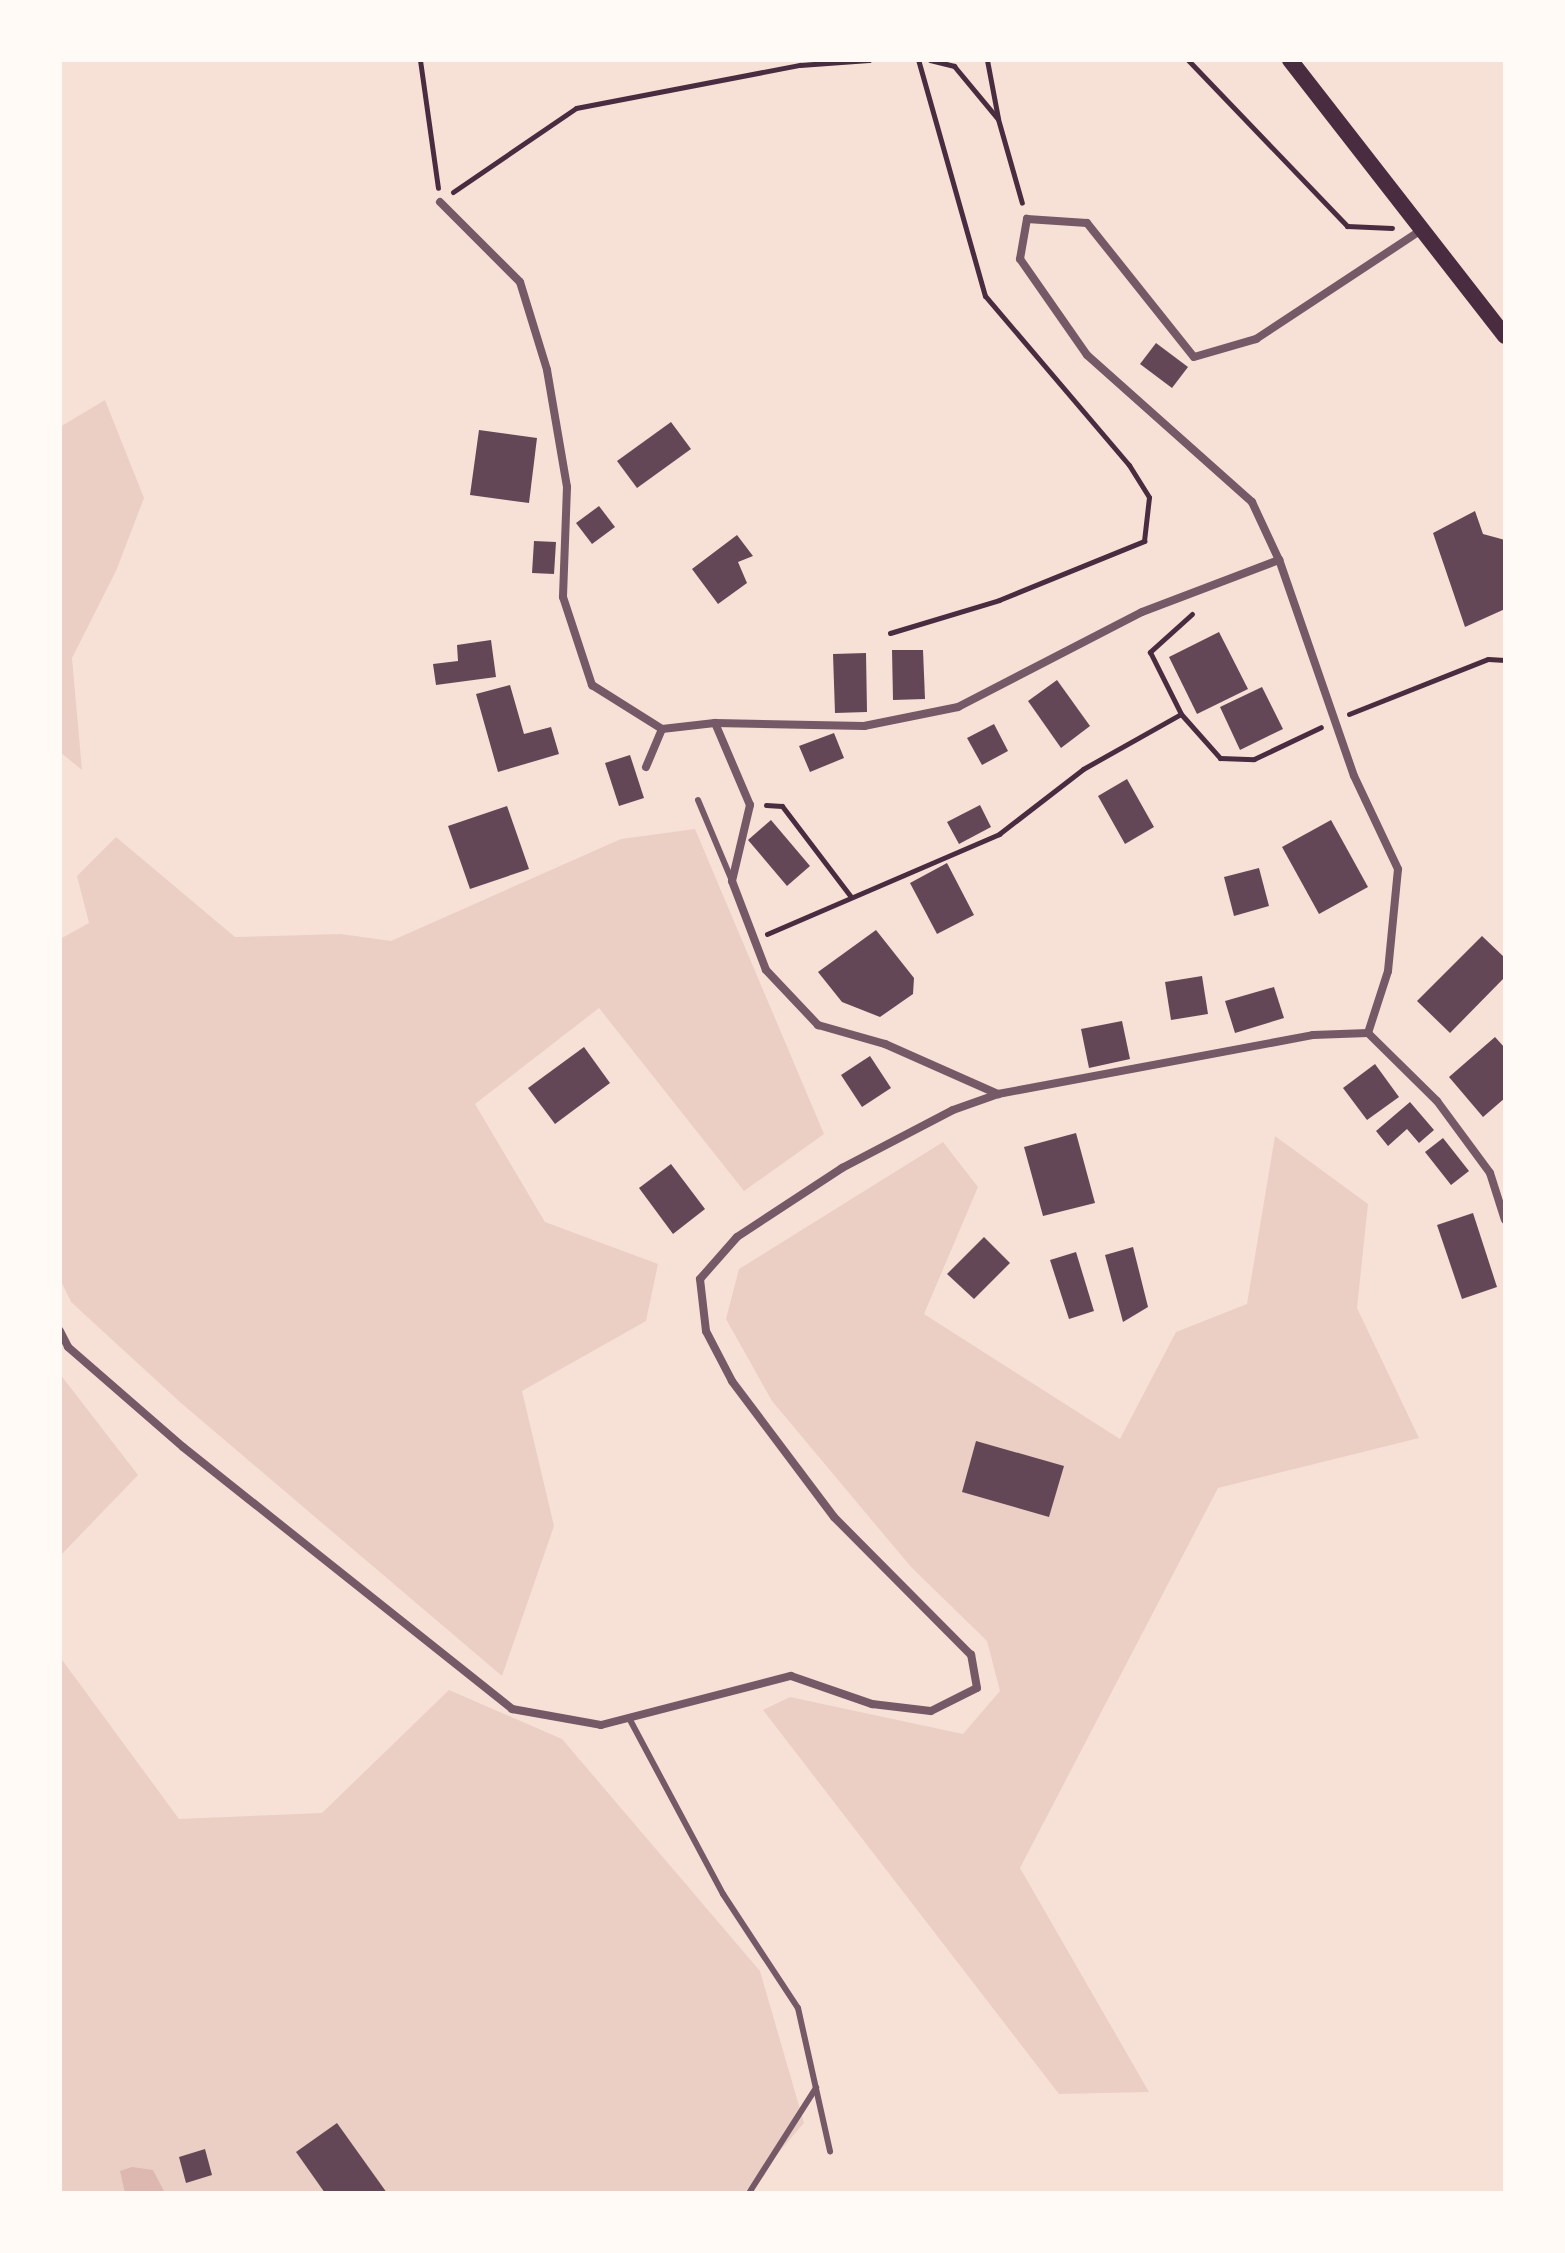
<!DOCTYPE html>
<style>
body{margin:0}
#map{position:relative;width:1565px;height:2253px;overflow:hidden;background:#f7e1d7;font-family:Inter,sans-serif}
div>[style]{position:absolute}
.green>*{inset:0;background:#ebcfc5}
.water>*{inset:0;background:#dcb8b0}
.building>*{inset:0;background:#644757}
.path>*{height:5px;margin:-2.5px;padding:0 2.5px;transform-origin:2.5px;border-radius:2.5px;background:#4a2c40}
.service>*{height:6px;margin:-3px;padding:0 3px;transform-origin:3px;border-radius:3px;background:#755966}
.minor>*{height:8px;margin:-4px;padding:0 4px;transform-origin:4px;border-radius:4px;background:#755966}
.secondary>*{height:16px;margin:-8px;padding:0 8px;transform-origin:8px;border-radius:8px;background:#4a2c40}
span{translate:-50% -50%;white-space:nowrap;text-align:center;line-height:1.15;-webkit-text-stroke:6px #fffaf5;paint-order:stroke}
.frame{position:absolute;inset:0;border:62px solid #fffaf5;pointer-events:none}
</style>
<div id="map">
<div class="green">
<i style="clip-path:polygon(105px 400px,144px 498px,116px 571px,72px 658px,82px 770px,60px 752px,60px 427px)"></i>
<i style="clip-path:polygon(695px 829px,824px 1134px,744px 1191px,599px 1008px,475px 1104px,545px 1222px,658px 1264px,646px 1321px,522px 1391px,554px 1526px,502px 1676px,181px 1403px,71px 1302px,60px 1279px,60px 939px,89px 923px,77px 876px,116px 837px,235px 937px,341px 934px,391px 941px,621px 839px)"></i>
<i style="clip-path:polygon(1275px 1136px,1368px 1204px,1357px 1308px,1419px 1438px,1218px 1488px,1020px 1868px,1149px 2092px,1059px 2094px,763px 1710px,790px 1697px,963px 1734px,1000px 1691px,987px 1641px,911px 1567px,772px 1401px,726px 1319px,739px 1269px,943px 1142px,978px 1187px,924px 1314px,1120px 1439px,1176px 1332px,1247px 1304px)"></i>
<i style="clip-path:polygon(60px 1374px,138px 1475px,60px 1556px)"></i>
<i style="clip-path:polygon(60px 1657px,179px 1819px,322px 1813px,449px 1690px,562px 1739px,760px 1971px,804px 2123px,744px 2193px,60px 2193px)"></i>
</div>
<div class="water">
<i style="clip-path:polygon(132px 2167px,153px 2170px,165px 2193px,125px 2193px,120px 2171px)"></i>
</div>
<div class="building">
<i style="clip-path:polygon(1156px 343px,1188px 367px,1172px 388px,1140px 364px)"></i>
<i style="clip-path:polygon(671px 422px,691px 449px,637px 488px,617px 461px)"></i>
<i style="clip-path:polygon(479px 430px,537px 438px,529px 503px,470px 495px)"></i>
<i style="clip-path:polygon(599px 506px,615px 527px,592px 544px,576px 523px)"></i>
<i style="clip-path:polygon(1475px 511px,1483px 534px,1505px 540px,1505px 609px,1465px 627px,1433px 533px)"></i>
<i style="clip-path:polygon(737px 535px,753px 556px,738px 562px,747px 583px,718px 604px,692px 569px)"></i>
<i style="clip-path:polygon(534px 541px,556px 542px,554px 574px,532px 573px)"></i>
<i style="clip-path:polygon(1219px 632px,1248px 689px,1197px 714px,1169px 657px)"></i>
<i style="clip-path:polygon(491px 640px,496px 677px,436px 685px,433px 664px,458px 661px,457px 645px)"></i>
<i style="clip-path:polygon(892px 650px,923px 650px,925px 699px,893px 700px)"></i>
<i style="clip-path:polygon(866px 653px,867px 712px,835px 713px,833px 654px)"></i>
<i style="clip-path:polygon(1057px 680px,1090px 726px,1061px 748px,1028px 701px)"></i>
<i style="clip-path:polygon(510px 685px,524px 734px,551px 727px,559px 754px,498px 772px,476px 694px)"></i>
<i style="clip-path:polygon(1262px 687px,1283px 729px,1240px 750px,1220px 707px)"></i>
<i style="clip-path:polygon(994px 724px,1008px 751px,982px 765px,967px 738px)"></i>
<i style="clip-path:polygon(834px 733px,844px 758px,810px 772px,799px 746px)"></i>
<i style="clip-path:polygon(630px 755px,644px 798px,619px 806px,605px 763px)"></i>
<i style="clip-path:polygon(1127px 779px,1154px 827px,1125px 844px,1098px 796px)"></i>
<i style="clip-path:polygon(980px 805px,991px 827px,959px 844px,947px 822px)"></i>
<i style="clip-path:polygon(507px 806px,529px 869px,470px 889px,448px 826px)"></i>
<i style="clip-path:polygon(771px 820px,810px 866px,787px 886px,748px 840px)"></i>
<i style="clip-path:polygon(1331px 820px,1368px 887px,1319px 914px,1282px 847px)"></i>
<i style="clip-path:polygon(947px 863px,974px 915px,937px 934px,910px 883px)"></i>
<i style="clip-path:polygon(1259px 868px,1269px 906px,1234px 916px,1224px 877px)"></i>
<i style="clip-path:polygon(876px 930px,914px 978px,913px 994px,880px 1017px,842px 1002px,818px 972px)"></i>
<i style="clip-path:polygon(1482px 936px,1505px 958px,1505px 977px,1450px 1033px,1417px 1001px)"></i>
<i style="clip-path:polygon(1202px 976px,1208px 1014px,1171px 1020px,1165px 982px)"></i>
<i style="clip-path:polygon(1274px 987px,1284px 1018px,1235px 1033px,1225px 1001px)"></i>
<i style="clip-path:polygon(1122px 1021px,1130px 1059px,1089px 1068px,1081px 1029px)"></i>
<i style="clip-path:polygon(1495px 1037px,1505px 1048px,1505px 1098px,1483px 1117px,1449px 1077px)"></i>
<i style="clip-path:polygon(584px 1047px,610px 1083px,555px 1124px,528px 1088px)"></i>
<i style="clip-path:polygon(870px 1056px,891px 1088px,862px 1107px,841px 1075px)"></i>
<i style="clip-path:polygon(1375px 1064px,1399px 1097px,1367px 1120px,1343px 1088px)"></i>
<i style="clip-path:polygon(1410px 1102px,1434px 1130px,1419px 1143px,1407px 1129px,1388px 1146px,1376px 1131px)"></i>
<i style="clip-path:polygon(1076px 1133px,1095px 1203px,1043px 1216px,1024px 1147px)"></i>
<i style="clip-path:polygon(1443px 1138px,1469px 1171px,1451px 1185px,1425px 1152px)"></i>
<i style="clip-path:polygon(671px 1164px,705px 1209px,673px 1234px,639px 1188px)"></i>
<i style="clip-path:polygon(1473px 1213px,1497px 1287px,1462px 1299px,1437px 1225px)"></i>
<i style="clip-path:polygon(984px 1237px,1010px 1263px,974px 1299px,947px 1274px)"></i>
<i style="clip-path:polygon(1133px 1247px,1148px 1307px,1123px 1322px,1105px 1255px)"></i>
<i style="clip-path:polygon(1076px 1252px,1094px 1311px,1069px 1319px,1050px 1260px)"></i>
<i style="clip-path:polygon(976px 1441px,1064px 1466px,1049px 1517px,962px 1492px)"></i>
<i style="clip-path:polygon(337px 2123px,387px 2193px,325px 2193px,296px 2152px)"></i>
<i style="clip-path:polygon(205px 2149px,212px 2175px,186px 2183px,179px 2157px)"></i>
</div>
<div class="path">
<i style="left:420px;top:60px;width:129px;rotate:82deg"></i>
<i style="left:930px;top:60px;width:25px;rotate:14deg"></i>
<i style="left:954px;top:66px;width:69px;rotate:50.3deg"></i>
<i style="left:998px;top:119px;width:87px;rotate:74.1deg"></i>
<i style="left:987px;top:60px;width:59px;rotate:79.3deg"></i>
<i style="left:1188px;top:60px;width:230px;rotate:46.2deg"></i>
<i style="left:1347px;top:226px;width:45px;rotate:2.5deg"></i>
<i style="left:453px;top:192px;width:149px;rotate:-34.3deg"></i>
<i style="left:576px;top:108px;width:228px;rotate:-10.9deg"></i>
<i style="left:800px;top:65px;width:69px;rotate:-4.1deg"></i>
<i style="left:1192px;top:614px;width:57px;rotate:137.9deg"></i>
<i style="left:1150px;top:652px;width:69px;rotate:63.4deg"></i>
<i style="left:1181px;top:714px;width:59px;rotate:48.4deg"></i>
<i style="left:1220px;top:758px;width:34px;rotate:2deg"></i>
<i style="left:1254px;top:759px;width:74px;rotate:-25.5deg"></i>
<i style="left:890px;top:633px;width:114px;rotate:-16.8deg"></i>
<i style="left:999px;top:600px;width:157px;rotate:-22.1deg"></i>
<i style="left:1144px;top:541px;width:44px;rotate:-83.5deg"></i>
<i style="left:1149px;top:497px;width:38px;rotate:-122deg"></i>
<i style="left:1129px;top:465px;width:222px;rotate:-130.4deg"></i>
<i style="left:985px;top:296px;width:245px;rotate:-105.8deg"></i>
<i style="left:1349px;top:714px;width:149px;rotate:-21.6deg"></i>
<i style="left:1488px;top:659px;width:17px;rotate:3deg"></i>
<i style="left:766px;top:805px;width:16px;rotate:4deg"></i>
<i style="left:782px;top:806px;width:114px;rotate:52.8deg"></i>
<i style="left:767px;top:934px;width:253px;rotate:-23.3deg"></i>
<i style="left:999px;top:834px;width:106px;rotate:-37.7deg"></i>
<i style="left:1083px;top:769px;width:112px;rotate:-29.3deg"></i>
</div>
<div class="service">
<i style="left:698px;top:800px;width:88px;rotate:67.2deg"></i>
<i style="left:629px;top:1718px;width:200px;rotate:61.9deg"></i>
<i style="left:723px;top:1894px;width:136px;rotate:56.7deg"></i>
<i style="left:798px;top:2008px;width:147px;rotate:77.4deg"></i>
<i style="left:749px;top:2193px;width:125px;rotate:-57.5deg"></i>
</div>
<div class="minor">
<i style="left:440px;top:202px;width:113px;rotate:45deg"></i>
<i style="left:520px;top:282px;width:92px;rotate:72.9deg"></i>
<i style="left:547px;top:370px;width:119px;rotate:80.3deg"></i>
<i style="left:567px;top:487px;width:110px;rotate:92.1deg"></i>
<i style="left:563px;top:597px;width:93px;rotate:71.8deg"></i>
<i style="left:592px;top:685px;width:83px;rotate:32.2deg"></i>
<i style="left:715px;top:723px;width:149px;rotate:1.2deg"></i>
<i style="left:864px;top:726px;width:96px;rotate:-11.4deg"></i>
<i style="left:958px;top:707px;width:207px;rotate:-27.3deg"></i>
<i style="left:1142px;top:612px;width:147px;rotate:-20.8deg"></i>
<i style="left:646px;top:767px;width:41px;rotate:-67.2deg"></i>
<i style="left:662px;top:729px;width:53px;rotate:-6.5deg"></i>
<i style="left:715px;top:723px;width:89px;rotate:66.9deg"></i>
<i style="left:750px;top:805px;width:78px;rotate:103.3deg"></i>
<i style="left:732px;top:881px;width:95px;rotate:69.1deg"></i>
<i style="left:766px;top:970px;width:76px;rotate:46.6deg"></i>
<i style="left:818px;top:1025px;width:70px;rotate:15.8deg"></i>
<i style="left:885px;top:1044px;width:124px;rotate:23.9deg"></i>
<i style="left:1368px;top:1033px;width:65px;rotate:-72.1deg"></i>
<i style="left:1388px;top:971px;width:102px;rotate:-84.4deg"></i>
<i style="left:1398px;top:869px;width:103px;rotate:-115.3deg"></i>
<i style="left:1354px;top:776px;width:229px;rotate:-109.1deg"></i>
<i style="left:1279px;top:560px;width:64px;rotate:-115deg"></i>
<i style="left:1252px;top:502px;width:221px;rotate:-138.3deg"></i>
<i style="left:1087px;top:355px;width:117px;rotate:-124.9deg"></i>
<i style="left:1020px;top:259px;width:41px;rotate:-80.1deg"></i>
<i style="left:1027px;top:219px;width:60px;rotate:3.8deg"></i>
<i style="left:1087px;top:223px;width:171px;rotate:51.4deg"></i>
<i style="left:1194px;top:357px;width:65px;rotate:-16.2deg"></i>
<i style="left:1256px;top:339px;width:198px;rotate:-33.4deg"></i>
<i style="left:60px;top:1331px;width:18px;rotate:63deg"></i>
<i style="left:68px;top:1347px;width:152px;rotate:41deg"></i>
<i style="left:183px;top:1447px;width:421px;rotate:38.5deg"></i>
<i style="left:512px;top:1709px;width:90px;rotate:10.2deg"></i>
<i style="left:601px;top:1725px;width:196px;rotate:-14.5deg"></i>
<i style="left:791px;top:1676px;width:86px;rotate:19.1deg"></i>
<i style="left:872px;top:1704px;width:59px;rotate:6.8deg"></i>
<i style="left:931px;top:1711px;width:51px;rotate:-26.6deg"></i>
<i style="left:977px;top:1688px;width:34px;rotate:-100deg"></i>
<i style="left:971px;top:1655px;width:194px;rotate:-134.8deg"></i>
<i style="left:834px;top:1517px;width:170px;rotate:-126.9deg"></i>
<i style="left:732px;top:1381px;width:56px;rotate:-117.5deg"></i>
<i style="left:706px;top:1331px;width:52px;rotate:-96.6deg"></i>
<i style="left:700px;top:1279px;width:56px;rotate:-48.6deg"></i>
<i style="left:737px;top:1237px;width:126px;rotate:-33.3deg"></i>
<i style="left:842px;top:1168px;width:125px;rotate:-27.6deg"></i>
<i style="left:953px;top:1110px;width:48px;rotate:-19.6deg"></i>
<i style="left:998px;top:1094px;width:320px;rotate:-10.6deg"></i>
<i style="left:1313px;top:1035px;width:55px;rotate:-2.1deg"></i>
<i style="left:1368px;top:1033px;width:97px;rotate:44.6deg"></i>
<i style="left:1437px;top:1101px;width:89px;rotate:53.6deg"></i>
<i style="left:1490px;top:1173px;width:49px;rotate:72.3deg"></i>
</div>
<div class="secondary">
<i style="left:1290px;top:60px;width:350px;rotate:52.1deg"></i>
</div>
<div class="frame"></div>
</div>
